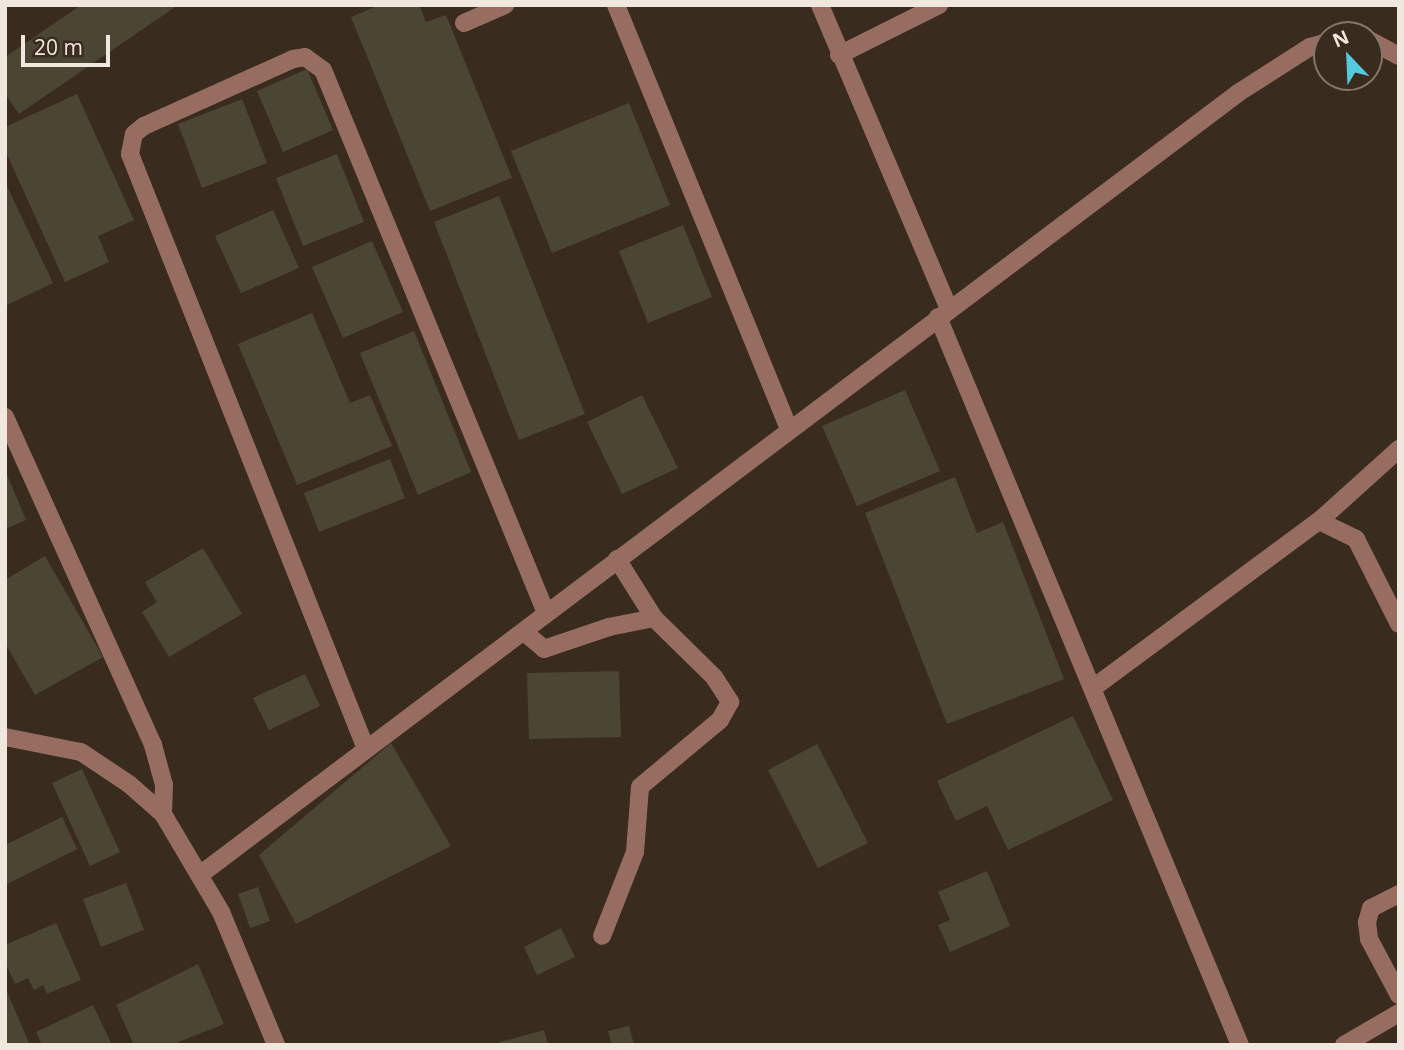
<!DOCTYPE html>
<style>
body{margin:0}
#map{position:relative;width:1404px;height:1050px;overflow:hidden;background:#392c1f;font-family:"Open Sans",sans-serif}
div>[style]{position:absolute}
.building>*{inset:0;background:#4b4534}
.minor>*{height:18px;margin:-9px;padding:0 9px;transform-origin:9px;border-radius:9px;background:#976d62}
span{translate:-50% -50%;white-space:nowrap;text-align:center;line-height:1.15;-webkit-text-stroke:5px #392c1f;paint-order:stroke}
.frame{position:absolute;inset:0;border:7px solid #f0e7df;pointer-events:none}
.north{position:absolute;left:1313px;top:21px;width:70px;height:70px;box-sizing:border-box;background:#392c1f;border:2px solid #82776c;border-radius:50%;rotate:337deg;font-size:19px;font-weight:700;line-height:28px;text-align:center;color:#f0e7df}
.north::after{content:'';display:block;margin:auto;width:24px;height:32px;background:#54cade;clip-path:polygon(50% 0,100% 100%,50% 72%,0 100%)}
.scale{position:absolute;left:21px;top:35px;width:89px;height:32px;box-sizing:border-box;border:4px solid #f0e7df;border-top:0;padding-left:9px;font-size:21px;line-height:24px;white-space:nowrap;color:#f0e7df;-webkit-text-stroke:5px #392c1f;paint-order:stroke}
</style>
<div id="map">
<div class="building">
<i style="clip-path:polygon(81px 5px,178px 5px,19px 114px,5px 94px,5px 57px)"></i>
<i style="clip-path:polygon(379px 5px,419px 5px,426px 22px,446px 15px,512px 178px,430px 211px,351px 17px)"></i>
<i style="clip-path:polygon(307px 69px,333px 130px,283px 152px,257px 91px)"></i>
<i style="clip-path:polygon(77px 94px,134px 220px,98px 236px,109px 262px,65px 282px,5px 150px,5px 127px)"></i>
<i style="clip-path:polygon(242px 99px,267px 163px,202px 188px,178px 124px)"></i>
<i style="clip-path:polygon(629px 103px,670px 205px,552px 253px,511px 151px)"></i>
<i style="clip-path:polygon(337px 154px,364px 222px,303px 246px,276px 178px)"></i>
<i style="clip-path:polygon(5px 182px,53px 283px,5px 306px)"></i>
<i style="clip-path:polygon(499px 196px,585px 414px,519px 440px,434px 222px)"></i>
<i style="clip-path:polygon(273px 210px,299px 268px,241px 293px,215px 236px)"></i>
<i style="clip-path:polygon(683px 225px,712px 297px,648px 323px,619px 251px)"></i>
<i style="clip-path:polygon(372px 241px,403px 312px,343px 338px,312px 267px)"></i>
<i style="clip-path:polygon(312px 313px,350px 403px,370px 395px,392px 446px,297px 485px,238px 344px)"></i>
<i style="clip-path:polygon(414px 331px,471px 472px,418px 495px,360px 353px)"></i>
<i style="clip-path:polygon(905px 390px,940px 471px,857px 506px,822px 426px)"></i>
<i style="clip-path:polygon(642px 395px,678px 468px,622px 494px,587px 422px)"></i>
<i style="clip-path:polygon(390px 459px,405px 498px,319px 532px,304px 493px)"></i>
<i style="clip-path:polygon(5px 470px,26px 520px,5px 529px)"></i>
<i style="clip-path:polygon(955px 477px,977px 533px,1003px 522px,1064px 679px,947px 724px,865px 513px)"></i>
<i style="clip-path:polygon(203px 548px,242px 614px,169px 657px,142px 612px,157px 602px,145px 582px)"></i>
<i style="clip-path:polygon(45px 556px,103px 657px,35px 695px,5px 643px,5px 580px)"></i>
<i style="clip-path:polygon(619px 671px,621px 737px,529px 739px,527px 673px)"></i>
<i style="clip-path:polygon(305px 674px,320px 706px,269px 730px,253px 698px)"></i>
<i style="clip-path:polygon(1073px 716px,1113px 800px,1008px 850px,987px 806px,956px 821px,937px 781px)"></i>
<i style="clip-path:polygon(391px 743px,451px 846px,296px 924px,259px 855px)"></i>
<i style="clip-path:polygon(817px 744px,868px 843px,818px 868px,768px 770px)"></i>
<i style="clip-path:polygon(82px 769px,120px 852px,90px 866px,52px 783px)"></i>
<i style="clip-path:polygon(62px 817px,77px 849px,5px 885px,5px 845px)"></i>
<i style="clip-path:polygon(987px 871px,1010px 926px,950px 952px,938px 925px,950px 920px,938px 892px)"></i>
<i style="clip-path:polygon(126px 883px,144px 930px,101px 947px,83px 899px)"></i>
<i style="clip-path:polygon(258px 887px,270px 921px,250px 928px,238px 894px)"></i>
<i style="clip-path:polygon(56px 923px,81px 980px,47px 994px,43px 985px,34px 990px,28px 978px,15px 984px,5px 962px,5px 945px)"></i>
<i style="clip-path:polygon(561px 928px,575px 957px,537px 975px,524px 947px)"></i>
<i style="clip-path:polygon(198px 964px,224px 1024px,171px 1045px,134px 1045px,116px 1005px)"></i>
<i style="clip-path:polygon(5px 987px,30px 1045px,5px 1045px)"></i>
<i style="clip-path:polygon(93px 1005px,112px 1045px,42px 1045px,36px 1032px)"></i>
<i style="clip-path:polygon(629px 1026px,634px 1045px,612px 1045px,608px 1031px)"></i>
<i style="clip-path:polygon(544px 1030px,548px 1045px,494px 1045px,493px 1044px)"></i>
</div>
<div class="minor">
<i style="left:616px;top:5px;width:458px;rotate:67.8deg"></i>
<i style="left:820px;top:5px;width:330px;rotate:67deg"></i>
<i style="left:464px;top:23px;width:45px;rotate:-23.7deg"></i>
<i style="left:1369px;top:40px;width:34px;rotate:28deg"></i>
<i style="left:839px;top:55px;width:112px;rotate:-26.6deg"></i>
<i style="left:938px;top:317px;width:788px;rotate:67.47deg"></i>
<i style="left:5px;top:417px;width:360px;rotate:65.7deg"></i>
<i style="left:153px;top:745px;width:41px;rotate:74.6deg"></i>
<i style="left:164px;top:785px;width:29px;rotate:92deg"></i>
<i style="left:1319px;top:521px;width:108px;rotate:-42deg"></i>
<i style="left:617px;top:559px;width:70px;rotate:57.9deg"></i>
<i style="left:524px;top:632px;width:26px;rotate:40deg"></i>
<i style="left:544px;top:649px;width:69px;rotate:-18.7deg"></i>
<i style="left:609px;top:627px;width:46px;rotate:-11.3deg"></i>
<i style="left:654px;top:618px;width:84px;rotate:44.5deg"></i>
<i style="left:714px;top:677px;width:30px;rotate:57deg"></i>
<i style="left:730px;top:702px;width:21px;rotate:119deg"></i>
<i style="left:720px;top:720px;width:104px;rotate:140.1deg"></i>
<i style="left:640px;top:787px;width:65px;rotate:94.4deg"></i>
<i style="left:635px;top:852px;width:90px;rotate:111.4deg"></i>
<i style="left:1093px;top:688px;width:281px;rotate:-36.5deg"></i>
<i style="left:1319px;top:521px;width:41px;rotate:25.9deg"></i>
<i style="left:1356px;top:539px;width:95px;rotate:63.2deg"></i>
<i style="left:5px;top:737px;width:77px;rotate:11.2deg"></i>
<i style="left:81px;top:752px;width:58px;rotate:33.7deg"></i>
<i style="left:129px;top:784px;width:45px;rotate:41.4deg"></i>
<i style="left:163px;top:814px;width:114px;rotate:59.4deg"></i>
<i style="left:221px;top:912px;width:144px;rotate:67.5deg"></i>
<i style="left:366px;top:749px;width:640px;rotate:-111.64deg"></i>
<i style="left:130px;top:154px;width:20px;rotate:-79deg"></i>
<i style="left:134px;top:134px;width:13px;rotate:-39deg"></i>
<i style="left:144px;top:126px;width:163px;rotate:-24.2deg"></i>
<i style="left:293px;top:59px;width:12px;rotate:-9deg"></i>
<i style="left:305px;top:57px;width:22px;rotate:36deg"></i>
<i style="left:323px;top:70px;width:587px;rotate:67.67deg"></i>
<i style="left:201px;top:874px;width:1298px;rotate:-36.98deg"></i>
<i style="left:1238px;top:93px;width:85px;rotate:-32.6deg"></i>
<i style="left:1310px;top:47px;width:18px;rotate:-16deg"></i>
<i style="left:1399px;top:894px;width:31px;rotate:153deg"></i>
<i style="left:1371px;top:908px;width:15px;rotate:106deg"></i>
<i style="left:1367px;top:922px;width:17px;rotate:83deg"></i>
<i style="left:1369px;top:939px;width:64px;rotate:61.8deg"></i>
<i style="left:1344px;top:1045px;width:64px;rotate:-30.2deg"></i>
</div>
<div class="frame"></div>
<div class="north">N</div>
<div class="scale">20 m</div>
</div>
